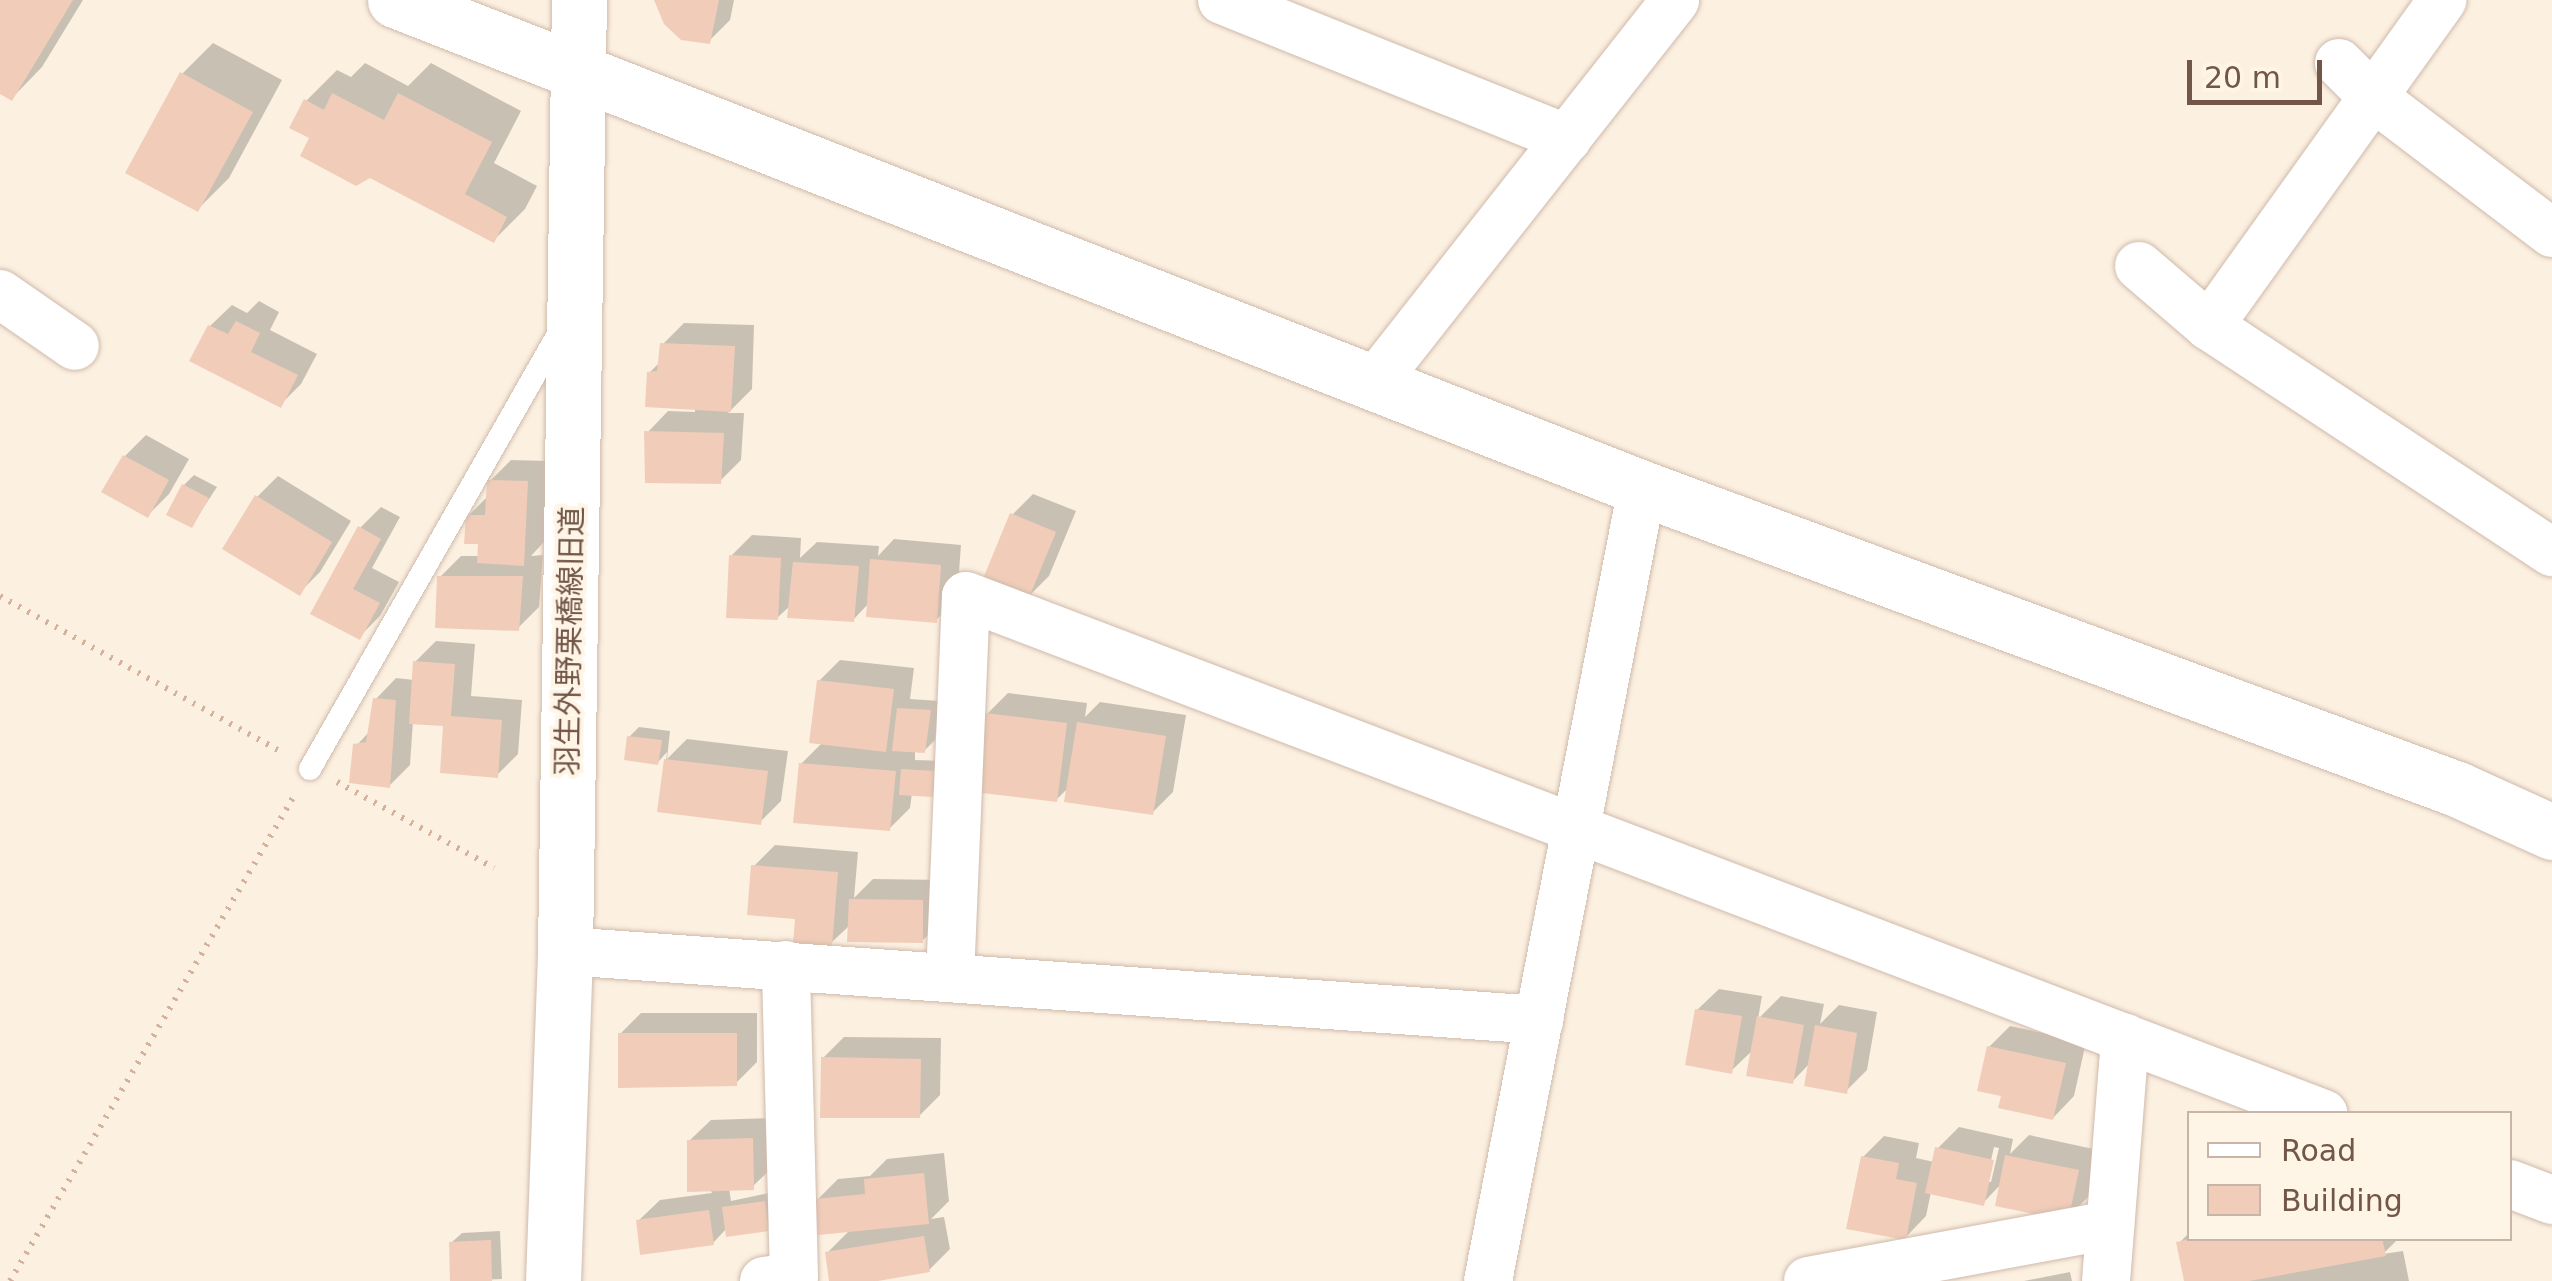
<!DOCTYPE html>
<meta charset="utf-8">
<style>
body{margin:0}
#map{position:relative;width:2552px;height:1281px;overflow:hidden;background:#fcf0e1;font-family:"DejaVu Sans","Noto Sans JP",sans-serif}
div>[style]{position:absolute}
.shadow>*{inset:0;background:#0003}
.building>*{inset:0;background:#f1cdb9}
.path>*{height:6px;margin-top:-3px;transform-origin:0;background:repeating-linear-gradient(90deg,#d5b19c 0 2.5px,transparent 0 10.5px)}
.roads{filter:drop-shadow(0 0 2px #cfbaab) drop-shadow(0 0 2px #cfbaab)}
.lane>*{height:22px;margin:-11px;padding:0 11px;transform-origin:11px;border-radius:11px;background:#fff}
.street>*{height:48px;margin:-24px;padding:0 24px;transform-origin:24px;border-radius:24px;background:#fff}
.secondary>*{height:55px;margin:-27.5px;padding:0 27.5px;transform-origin:27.5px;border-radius:27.5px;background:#fff}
span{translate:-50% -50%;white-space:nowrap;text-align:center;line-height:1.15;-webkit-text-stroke:8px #fff5e7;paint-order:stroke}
.street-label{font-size:30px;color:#725648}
.legend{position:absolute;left:2187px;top:1111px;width:325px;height:130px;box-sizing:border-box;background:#fff5e7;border:2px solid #c7b5a7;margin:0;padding:12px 18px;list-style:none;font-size:30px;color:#725648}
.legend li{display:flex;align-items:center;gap:20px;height:50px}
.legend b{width:50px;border:2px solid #c7b5a7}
.scale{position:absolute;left:2187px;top:60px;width:135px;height:45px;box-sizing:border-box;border:5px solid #725648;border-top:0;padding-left:12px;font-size:30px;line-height:35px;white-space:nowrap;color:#725648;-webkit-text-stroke:8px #fff5e7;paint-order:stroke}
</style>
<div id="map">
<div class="shadow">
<i style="clip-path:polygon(0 0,83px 0,42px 67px,12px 98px,0 91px)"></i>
<i style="clip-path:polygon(656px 0,734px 0,730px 20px,709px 41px)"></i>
<i style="clip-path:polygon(213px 43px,282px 80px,229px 178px,198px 209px,182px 74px)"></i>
<i style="clip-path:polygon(365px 63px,408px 86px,431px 63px,521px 111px,494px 163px,537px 186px,525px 209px,494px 240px,312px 137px,306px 101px,337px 70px,351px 77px)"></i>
<i style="clip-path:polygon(259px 301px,279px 312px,270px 330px,317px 354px,301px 384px,280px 405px,193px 360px,210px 326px,232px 305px,247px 313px)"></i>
<i style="clip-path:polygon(684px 323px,754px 325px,752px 389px,728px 413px,744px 413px,741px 460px,720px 481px,647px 433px,668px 411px,695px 412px,695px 408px,649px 373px,661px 361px,663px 344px)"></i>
<i style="clip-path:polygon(146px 435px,189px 459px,169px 494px,148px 515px,125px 456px)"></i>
<i style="clip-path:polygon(511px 460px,548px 461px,544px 542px,531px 556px,543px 555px,539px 607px,518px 628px,440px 577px,461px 556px,480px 556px,481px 542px,468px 516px,489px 495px,490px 481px)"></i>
<i style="clip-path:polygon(194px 475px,217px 487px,192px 525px,184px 485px)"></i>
<i style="clip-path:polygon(278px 476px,351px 521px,320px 572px,299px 593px,257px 497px)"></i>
<i style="clip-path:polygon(1033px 494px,1076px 511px,1049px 576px,1028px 597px,1012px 515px)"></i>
<i style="clip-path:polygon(381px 507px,400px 517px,372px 568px,399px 582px,380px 616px,359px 637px,314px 613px,360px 528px)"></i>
<i style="clip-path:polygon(752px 535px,801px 538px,800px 558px,817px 542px,879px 546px,878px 556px,894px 539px,961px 545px,957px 599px,936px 620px,869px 603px,853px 620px,791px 605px,777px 618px,731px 556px)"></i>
<i style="clip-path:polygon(436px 641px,475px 644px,471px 696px,522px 700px,518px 754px,497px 775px,446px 723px,413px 721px,410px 765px,389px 786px,356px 746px,370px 731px,375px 700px,396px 678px,414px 680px,415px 662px)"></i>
<i style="clip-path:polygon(840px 660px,914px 668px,910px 699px,940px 701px,935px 740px,924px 751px,915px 750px,915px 760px,944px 761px,942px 785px,932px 795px,912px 793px,910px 808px,889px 829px,801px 764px,823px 742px,819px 681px)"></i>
<i style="clip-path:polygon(1008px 693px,1087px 703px,1085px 717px,1100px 702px,1186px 715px,1173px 792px,1152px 813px,1069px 787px,1056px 800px,987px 714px)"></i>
<i style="clip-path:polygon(639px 727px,670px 731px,667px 759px,687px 739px,788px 751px,781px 801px,760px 822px,660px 810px,667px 752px,658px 762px,629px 737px)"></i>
<i style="clip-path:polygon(775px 845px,858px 852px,854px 898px,873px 879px,944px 880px,943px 920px,922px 941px,851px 924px,831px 943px,798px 916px,754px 866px)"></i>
<i style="clip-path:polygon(1719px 989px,1762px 996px,1758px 1019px,1781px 996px,1824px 1004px,1820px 1024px,1839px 1005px,1877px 1012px,1867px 1070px,1846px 1091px,1811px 1062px,1792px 1082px,1754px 1049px,1731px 1071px,1697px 1010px)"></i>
<i style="clip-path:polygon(641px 1013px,757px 1013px,757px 1062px,736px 1083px,620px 1034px)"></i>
<i style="clip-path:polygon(2010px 1026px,2086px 1042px,2074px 1096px,2053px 1118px,2004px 1094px,1989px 1047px)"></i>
<i style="clip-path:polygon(844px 1037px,941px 1038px,940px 1095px,919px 1116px,823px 1058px)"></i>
<i style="clip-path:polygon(774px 1118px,774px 1166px,752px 1187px,729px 1188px,731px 1201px,774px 1192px,778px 1218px,768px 1228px,727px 1228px,713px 1243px,638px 1221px,660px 1200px,712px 1193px,689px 1141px,711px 1120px)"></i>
<i style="clip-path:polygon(evenodd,1959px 1127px,2013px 1139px,2010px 1154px,2029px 1135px,2098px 1150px,2088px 1197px,2067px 1218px,2002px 1183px,1983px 1203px,1931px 1192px,1926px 1216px,1905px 1238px,1863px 1157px,1884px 1136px,1919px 1143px,1916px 1158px,1934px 1162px,1938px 1148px,1959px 1127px,1994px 1147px,1999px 1148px,1991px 1182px,1986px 1182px,1994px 1147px)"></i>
<i style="clip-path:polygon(944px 1153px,949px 1201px,931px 1219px,944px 1217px,950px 1249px,929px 1270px,832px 1281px,827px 1253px,851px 1229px,817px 1200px,838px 1179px,870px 1176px,887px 1159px)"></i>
<i style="clip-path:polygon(500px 1231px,502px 1279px,453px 1281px,451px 1243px,462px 1233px)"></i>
<i style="clip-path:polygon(2190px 1232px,2190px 1238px,2399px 1238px,2383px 1254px,2403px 1251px,2409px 1281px,2186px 1281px,2179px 1243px)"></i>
<i style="clip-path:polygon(2070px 1272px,2072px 1281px,2024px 1281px)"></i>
</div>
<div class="building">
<i style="clip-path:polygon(0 0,73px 0,12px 101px,0 94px)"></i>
<i style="clip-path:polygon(654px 0,719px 0,710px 44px,681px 40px,664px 24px)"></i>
<i style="clip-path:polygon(180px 72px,253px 112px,198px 212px,125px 173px)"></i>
<i style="clip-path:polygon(332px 93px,384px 120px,398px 93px,492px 142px,465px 194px,507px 217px,494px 243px,370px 178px,356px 186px,300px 156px,309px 138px,289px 128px,304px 99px,324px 110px)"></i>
<i style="clip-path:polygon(236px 321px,260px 333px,251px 352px,298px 375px,281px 408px,189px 361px,208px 325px,228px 334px)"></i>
<i style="clip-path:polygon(660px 343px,735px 346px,731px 412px,645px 407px,647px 372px,657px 371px)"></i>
<i style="clip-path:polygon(644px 431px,724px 433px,721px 484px,645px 483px)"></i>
<i style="clip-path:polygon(123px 455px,169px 480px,148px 518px,101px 492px)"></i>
<i style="clip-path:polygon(487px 480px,528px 481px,524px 566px,477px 563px,478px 544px,464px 544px,466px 515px,485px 515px)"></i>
<i style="clip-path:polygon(182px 484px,209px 498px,192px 528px,166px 515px)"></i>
<i style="clip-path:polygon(255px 495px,332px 542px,300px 596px,222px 549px)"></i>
<i style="clip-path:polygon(1010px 513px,1056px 532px,1028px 600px,982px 581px)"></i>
<i style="clip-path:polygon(358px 526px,381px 539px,353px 589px,380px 603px,360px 640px,310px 614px)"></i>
<i style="clip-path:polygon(729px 555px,781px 558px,778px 620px,726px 618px)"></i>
<i style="clip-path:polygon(870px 559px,941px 565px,937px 623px,866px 617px)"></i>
<i style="clip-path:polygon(793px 562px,859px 566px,854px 622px,787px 618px)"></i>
<i style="clip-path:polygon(437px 576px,523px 576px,519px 631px,435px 628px)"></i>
<i style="clip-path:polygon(413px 661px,455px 664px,451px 716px,502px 720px,498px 778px,440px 773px,443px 726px,409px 724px)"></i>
<i style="clip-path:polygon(817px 680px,894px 689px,886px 752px,809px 743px)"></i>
<i style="clip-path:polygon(373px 698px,396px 700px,390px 788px,349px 783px,353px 744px,366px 742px)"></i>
<i style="clip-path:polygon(897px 708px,931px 710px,925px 753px,892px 751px)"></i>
<i style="clip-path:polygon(985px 713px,1067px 723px,1057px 802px,974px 792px)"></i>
<i style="clip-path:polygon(1077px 722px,1166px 736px,1153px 815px,1064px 802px)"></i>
<i style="clip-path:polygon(627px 736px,662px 740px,658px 765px,624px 760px)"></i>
<i style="clip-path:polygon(664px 759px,768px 771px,761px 825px,657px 812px)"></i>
<i style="clip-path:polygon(799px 763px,896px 771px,890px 831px,793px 823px)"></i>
<i style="clip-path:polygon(901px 769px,935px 771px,933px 797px,899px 795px)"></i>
<i style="clip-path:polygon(751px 865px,838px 872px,832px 946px,793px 943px,795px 919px,747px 915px)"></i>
<i style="clip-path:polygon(849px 899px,923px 900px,923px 943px,847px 942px)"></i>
<i style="clip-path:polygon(1695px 1009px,1742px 1016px,1732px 1074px,1685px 1065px)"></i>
<i style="clip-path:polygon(1757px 1016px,1804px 1025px,1793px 1084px,1746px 1076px)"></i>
<i style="clip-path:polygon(1815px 1025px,1857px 1033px,1847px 1094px,1804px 1086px)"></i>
<i style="clip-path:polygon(618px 1033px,737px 1033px,737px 1086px,618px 1088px)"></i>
<i style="clip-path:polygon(1987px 1046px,2066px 1063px,2053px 1120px,1998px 1108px,2001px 1096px,1977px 1091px)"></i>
<i style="clip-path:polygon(821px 1057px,921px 1059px,920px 1118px,820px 1118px)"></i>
<i style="clip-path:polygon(753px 1138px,754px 1190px,687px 1192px,687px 1140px)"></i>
<i style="clip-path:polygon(1935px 1147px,1994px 1160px,1984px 1206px,1925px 1193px)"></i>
<i style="clip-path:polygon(2005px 1155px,2079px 1170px,2068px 1221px,1995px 1206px)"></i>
<i style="clip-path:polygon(1861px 1156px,1899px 1163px,1896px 1179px,1917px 1183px,1906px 1240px,1846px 1229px)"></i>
<i style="clip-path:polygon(924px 1173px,929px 1224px,818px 1235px,815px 1199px,865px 1194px,864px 1179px)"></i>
<i style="clip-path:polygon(765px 1201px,769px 1231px,726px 1237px,722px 1207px)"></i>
<i style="clip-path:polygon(709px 1210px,714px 1245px,640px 1255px,636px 1220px)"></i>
<i style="clip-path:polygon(924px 1236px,930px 1272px,878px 1281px,829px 1281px,825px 1252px)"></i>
<i style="clip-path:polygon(2196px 1238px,2382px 1238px,2386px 1256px,2249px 1281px,2184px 1281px,2176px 1242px)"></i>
<i style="clip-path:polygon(491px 1240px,492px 1281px,450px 1281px,449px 1242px)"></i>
</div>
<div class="path">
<i style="left:0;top:596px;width:322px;rotate:29deg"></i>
<i style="left:337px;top:782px;width:179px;rotate:28.7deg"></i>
<i style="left:10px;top:1281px;width:562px;rotate:-59.65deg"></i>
</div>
<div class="roads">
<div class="lane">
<i style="left:310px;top:769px;width:507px;rotate:-60.3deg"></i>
</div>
<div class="street">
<i style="left:1222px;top:0;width:372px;rotate:21.9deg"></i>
<i style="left:2339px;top:63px;width:48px;rotate:45deg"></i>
<i style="left:2373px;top:97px;width:225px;rotate:37.2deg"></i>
<i style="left:2139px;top:266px;width:92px;rotate:40.6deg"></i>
<i style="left:2209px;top:326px;width:411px;rotate:33.4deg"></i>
<i style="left:0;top:294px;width:91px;rotate:34.7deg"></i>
<i style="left:2209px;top:326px;width:401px;rotate:-54.4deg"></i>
<i style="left:1374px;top:383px;width:487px;rotate:-51.8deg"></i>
<i style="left:565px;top:951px;width:977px;rotate:4.05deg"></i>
<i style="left:950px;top:978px;width:382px;rotate:-87.6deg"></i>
<i style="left:966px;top:596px;width:1453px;rotate:20.88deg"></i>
<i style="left:2510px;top:1184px;width:45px;rotate:20.9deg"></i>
<i style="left:764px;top:1281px;width:30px;rotate:-8deg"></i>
<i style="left:794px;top:1277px;width:312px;rotate:-91.5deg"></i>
<i style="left:1488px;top:1281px;width:808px;rotate:-79.01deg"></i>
<i style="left:1808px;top:1281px;width:307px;rotate:-10.5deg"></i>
<i style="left:2106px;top:1281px;width:244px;rotate:-85.5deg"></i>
</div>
<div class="secondary">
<i style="left:395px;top:0;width:1339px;rotate:21.37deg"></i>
<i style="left:1642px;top:488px;width:869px;rotate:20.27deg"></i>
<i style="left:2457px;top:789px;width:104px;rotate:24.4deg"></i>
<i style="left:553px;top:1281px;width:330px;rotate:-87.9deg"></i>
<i style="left:565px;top:951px;width:951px;rotate:-89.16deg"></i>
</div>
</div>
<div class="street-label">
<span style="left:570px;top:641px;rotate:-89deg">羽生外野栗橋線旧道</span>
</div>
<ul class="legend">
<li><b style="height:12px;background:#fff"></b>Road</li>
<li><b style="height:28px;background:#f1cdb9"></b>Building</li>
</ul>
<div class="scale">20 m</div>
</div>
